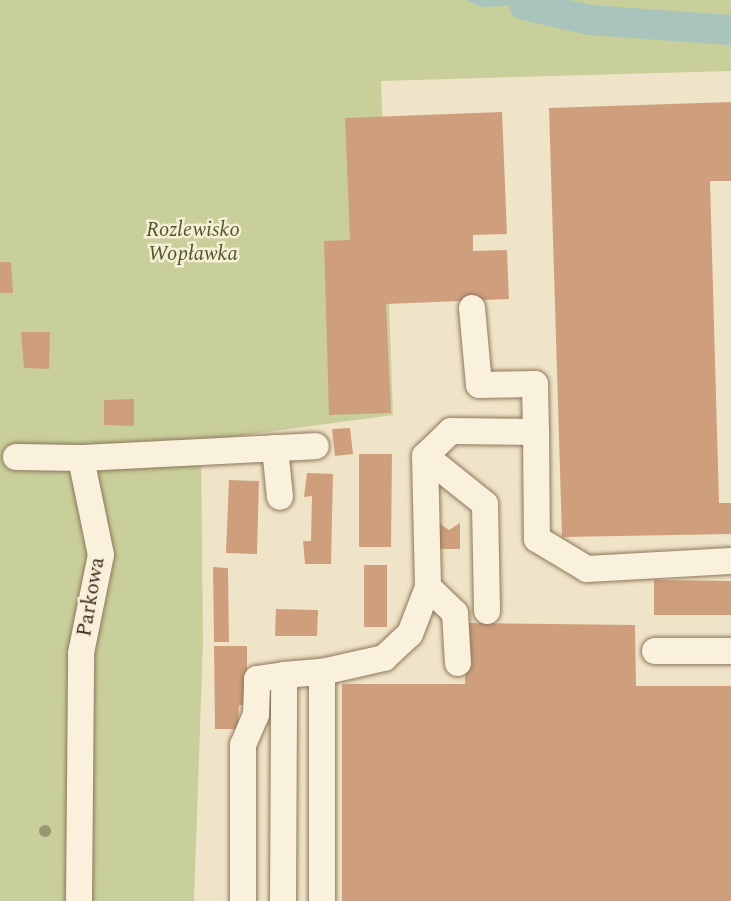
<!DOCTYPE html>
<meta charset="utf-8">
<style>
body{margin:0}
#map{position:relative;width:731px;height:901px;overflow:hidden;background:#f0e4c8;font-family:Spectral,serif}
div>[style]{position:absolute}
.green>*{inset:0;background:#c9cf9b}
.water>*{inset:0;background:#a9c4bc}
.river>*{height:30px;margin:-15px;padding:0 15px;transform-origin:15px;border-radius:15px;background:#a9c4bc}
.building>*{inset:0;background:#cf9f7d}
.roads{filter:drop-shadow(0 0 2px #8d765c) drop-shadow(0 0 2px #8d765c)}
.minor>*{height:26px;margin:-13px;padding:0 13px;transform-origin:13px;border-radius:13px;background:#faf1dc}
.trees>*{width:12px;height:12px;margin:-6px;border-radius:50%;background:#96986f}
span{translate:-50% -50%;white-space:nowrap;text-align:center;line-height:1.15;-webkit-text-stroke:5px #f7eed8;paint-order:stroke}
.park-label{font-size:21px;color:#4d5a26;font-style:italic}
.street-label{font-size:21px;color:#3d2e20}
</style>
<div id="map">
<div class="green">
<i style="clip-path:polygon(0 0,731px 0,731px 71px,381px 81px,393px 415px,201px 441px,203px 643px,194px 901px,0 901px)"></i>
</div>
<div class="water">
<i style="clip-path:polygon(466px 0,528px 0,524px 5px,481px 7px)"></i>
</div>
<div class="river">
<i style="left:524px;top:5px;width:68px;rotate:12.8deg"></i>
<i style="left:590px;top:20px;width:141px;rotate:4.1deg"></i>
</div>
<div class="building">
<i style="clip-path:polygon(731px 102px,731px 181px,710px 181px,719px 503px,731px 503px,731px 534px,562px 537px,549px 108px)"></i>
<i style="clip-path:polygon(502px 112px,507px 234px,473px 235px,473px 251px,507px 250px,509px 299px,386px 304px,391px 413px,329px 415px,324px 241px,350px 240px,345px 118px)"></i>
<i style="clip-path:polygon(0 262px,11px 262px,13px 293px,0 293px)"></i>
<i style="clip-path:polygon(21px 332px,50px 332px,49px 369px,24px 368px)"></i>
<i style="clip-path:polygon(134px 399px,134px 426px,104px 425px,104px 400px)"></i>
<i style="clip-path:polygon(350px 428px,353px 454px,335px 456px,332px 429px)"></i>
<i style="clip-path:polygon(359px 454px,392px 454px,391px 547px,359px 547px)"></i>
<i style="clip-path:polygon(307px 473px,333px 474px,331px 564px,305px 564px,303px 541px,311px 541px,312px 496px,304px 497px)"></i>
<i style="clip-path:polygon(229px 480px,259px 481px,257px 554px,226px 553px)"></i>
<i style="clip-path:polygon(439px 523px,449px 530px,460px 523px,460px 549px,439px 549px)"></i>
<i style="clip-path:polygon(364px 565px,387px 565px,387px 627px,364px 627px)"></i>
<i style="clip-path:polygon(213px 567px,228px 568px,229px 642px,214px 642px)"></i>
<i style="clip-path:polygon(654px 580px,731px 581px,731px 615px,654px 615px)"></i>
<i style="clip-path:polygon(276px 609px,318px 610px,317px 636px,275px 636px)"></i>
<i style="clip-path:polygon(465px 623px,635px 625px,636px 686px,731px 686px,731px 901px,342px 901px,342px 684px,465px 684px)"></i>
<i style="clip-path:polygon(214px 646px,247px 646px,247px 705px,239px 705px,238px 729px,215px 729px)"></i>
</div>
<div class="roads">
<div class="minor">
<i style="left:472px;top:308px;width:77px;rotate:84.8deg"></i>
<i style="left:479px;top:385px;width:56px;rotate:-1deg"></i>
<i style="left:535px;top:384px;width:48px;rotate:88.8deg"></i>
<i style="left:275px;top:448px;width:49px;rotate:84.2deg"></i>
<i style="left:425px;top:456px;width:77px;rotate:38.7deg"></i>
<i style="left:485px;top:504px;width:107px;rotate:88.9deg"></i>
<i style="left:16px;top:457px;width:65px;rotate:0.9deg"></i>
<i style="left:428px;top:587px;width:37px;rotate:44deg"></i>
<i style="left:455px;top:613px;width:50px;rotate:86.6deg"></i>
<i style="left:655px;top:651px;width:76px"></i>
<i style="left:79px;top:901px;width:248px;rotate:-89.5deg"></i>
<i style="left:81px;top:653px;width:100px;rotate:-78.5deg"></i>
<i style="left:101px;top:555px;width:99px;rotate:-101.7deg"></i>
<i style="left:81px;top:458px;width:235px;rotate:-2.9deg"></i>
<i style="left:243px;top:901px;width:156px;rotate:-90deg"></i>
<i style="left:243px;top:745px;width:33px;rotate:-67deg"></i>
<i style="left:256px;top:715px;width:36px;rotate:-88deg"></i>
<i style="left:257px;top:679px;width:27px;rotate:-8deg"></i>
<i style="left:283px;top:901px;width:226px;rotate:-89.7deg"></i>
<i style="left:284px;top:675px;width:38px;rotate:-5deg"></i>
<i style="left:322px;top:901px;width:229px;rotate:-90deg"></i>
<i style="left:322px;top:672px;width:64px;rotate:-12.7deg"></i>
<i style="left:384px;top:658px;width:35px;rotate:-43deg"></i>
<i style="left:410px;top:634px;width:50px;rotate:-69deg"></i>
<i style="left:428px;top:587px;width:131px;rotate:-91.3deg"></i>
<i style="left:425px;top:456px;width:36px;rotate:-44deg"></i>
<i style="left:451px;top:431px;width:85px;rotate:0.7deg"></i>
<i style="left:536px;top:432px;width:107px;rotate:89.5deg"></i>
<i style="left:537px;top:539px;width:58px;rotate:31deg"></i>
<i style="left:587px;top:569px;width:144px;rotate:-3.2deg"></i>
</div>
</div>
<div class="trees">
<i style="left:45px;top:831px"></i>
</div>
<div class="park-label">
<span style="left:193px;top:242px">Rozlewisko<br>Wopławka</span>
</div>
<div class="street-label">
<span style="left:91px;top:597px;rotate:-80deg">Parkowa</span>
</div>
</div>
